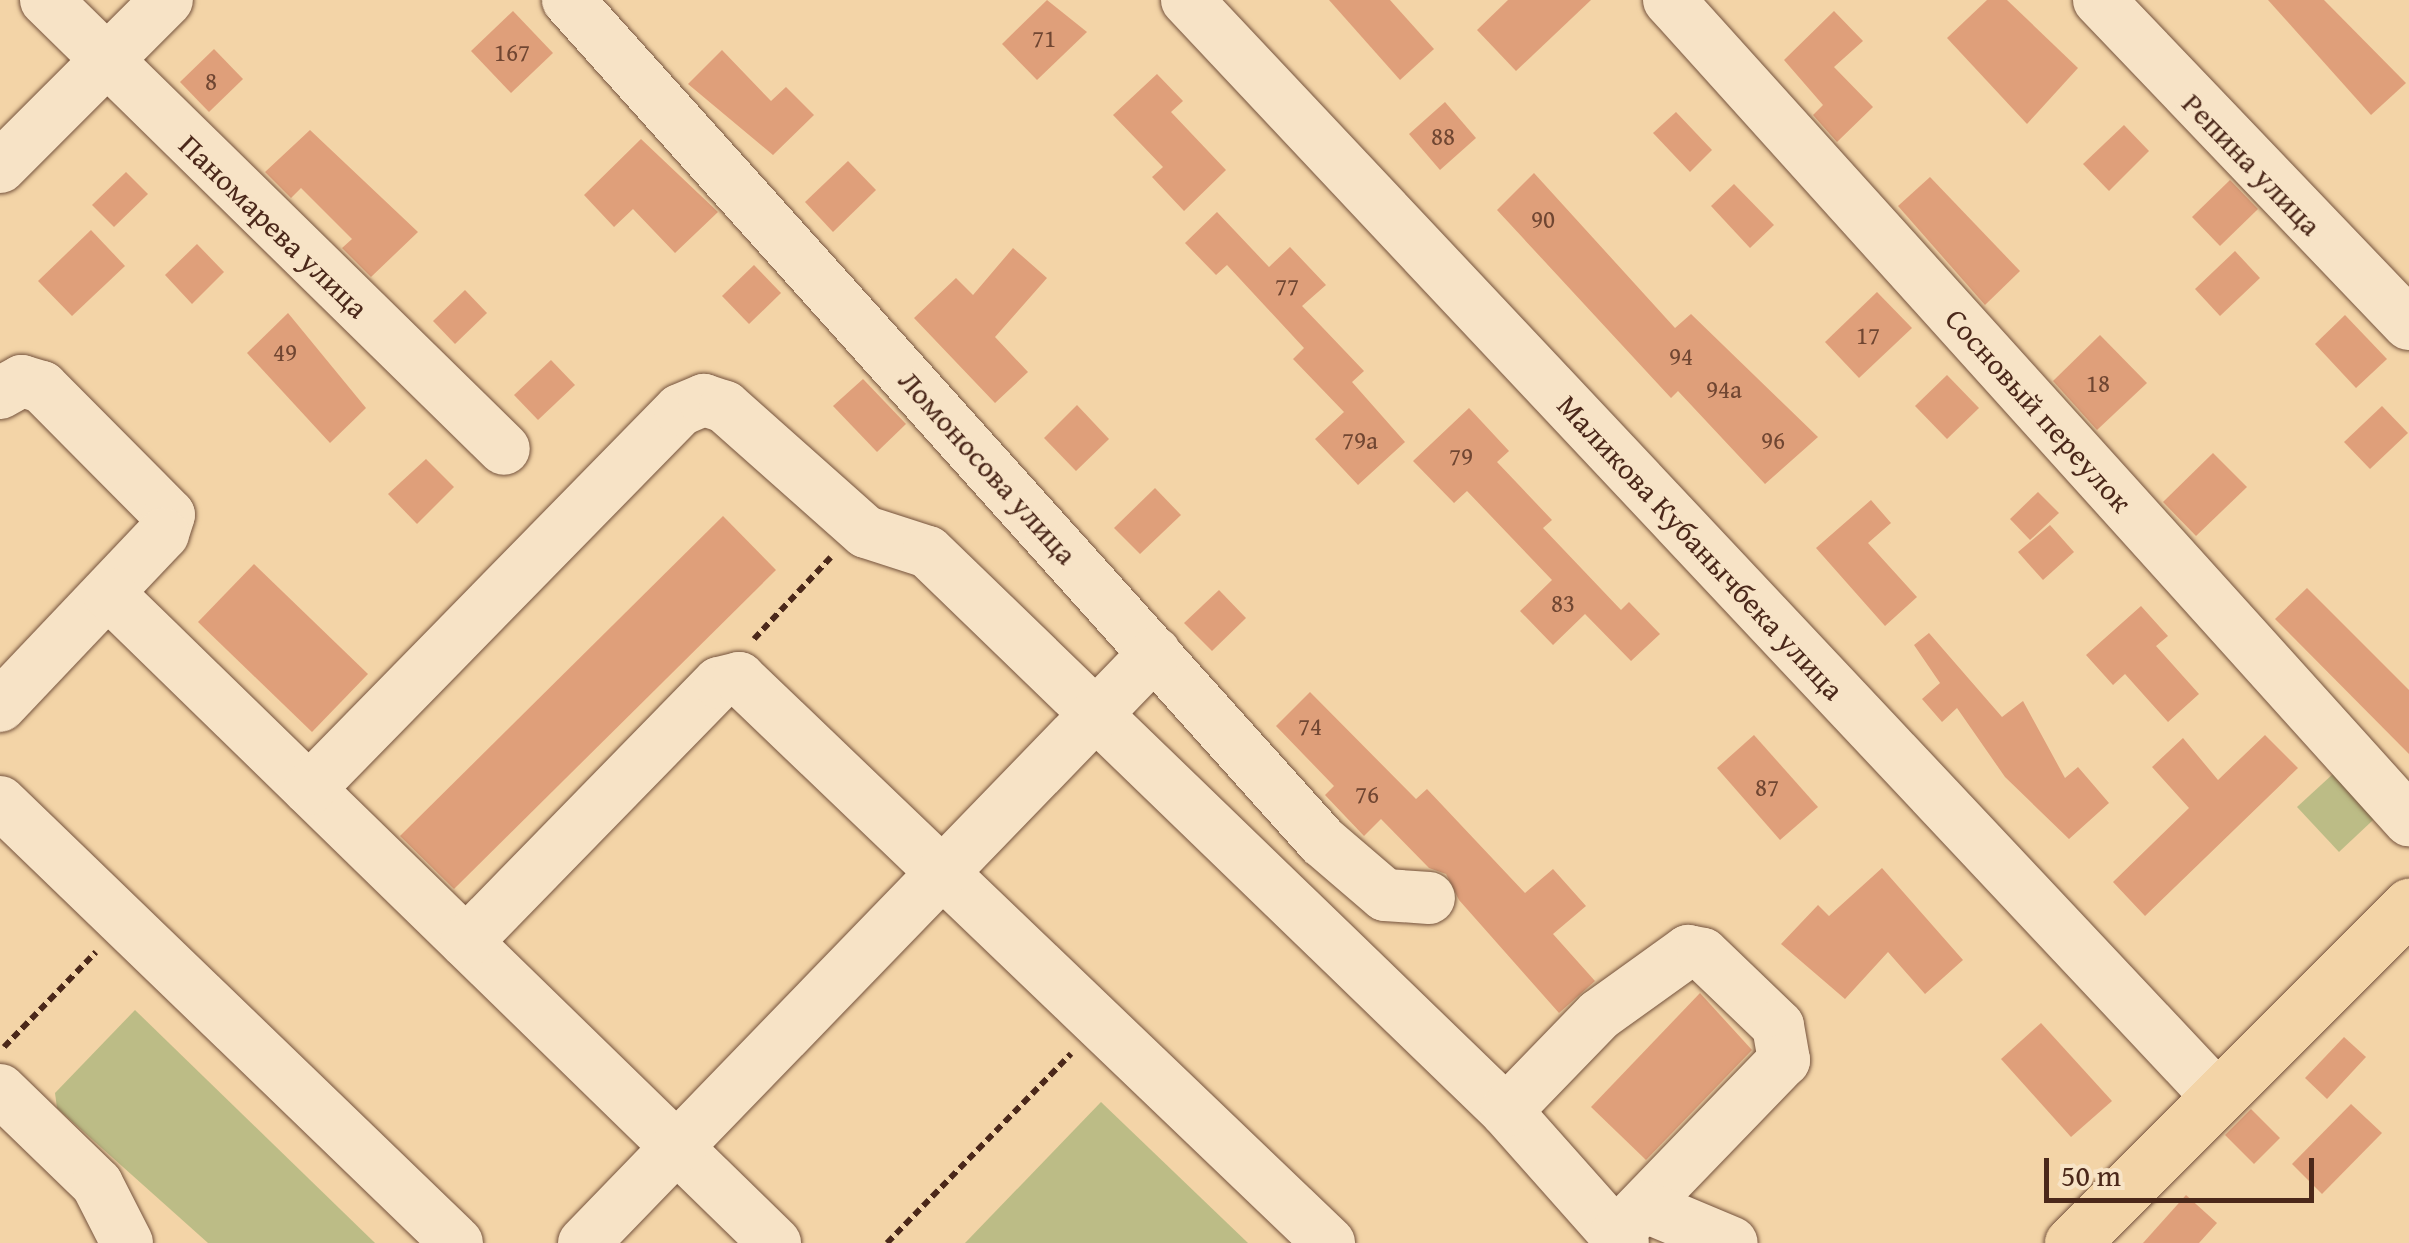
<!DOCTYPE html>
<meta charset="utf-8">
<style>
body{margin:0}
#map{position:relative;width:2409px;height:1243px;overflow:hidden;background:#f3d4a7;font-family:"Gentium Book Plus",serif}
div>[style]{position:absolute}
.green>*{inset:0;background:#bcbc86}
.building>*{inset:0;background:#df9f7a}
.path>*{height:6px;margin-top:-3px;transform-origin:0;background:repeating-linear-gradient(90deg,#4b281a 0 8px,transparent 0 13px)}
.roads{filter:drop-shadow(0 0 2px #75533d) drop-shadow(0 0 2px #75533d)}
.minor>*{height:52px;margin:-26px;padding:0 26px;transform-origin:26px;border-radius:26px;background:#f7e3c6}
.major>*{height:55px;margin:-27.5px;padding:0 27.5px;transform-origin:27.5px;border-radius:27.5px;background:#f3d4a7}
span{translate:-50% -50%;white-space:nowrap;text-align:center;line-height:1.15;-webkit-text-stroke:8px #f7e3c6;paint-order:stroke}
.number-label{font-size:25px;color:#704632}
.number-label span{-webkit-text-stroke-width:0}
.street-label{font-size:30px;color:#4b281a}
.scale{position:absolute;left:2044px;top:1158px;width:270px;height:45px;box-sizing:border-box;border:5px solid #4b281a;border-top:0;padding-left:12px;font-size:30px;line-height:35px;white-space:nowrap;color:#4b281a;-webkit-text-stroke:8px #f7e3c6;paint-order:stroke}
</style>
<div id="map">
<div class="green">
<i style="clip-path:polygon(2346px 762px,2388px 806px,2339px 852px,2297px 807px)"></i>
<i style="clip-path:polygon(135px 1010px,375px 1243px,208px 1243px,57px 1108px,55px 1093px)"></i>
<i style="clip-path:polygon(1101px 1102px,1248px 1243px,965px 1243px)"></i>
</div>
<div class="building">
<i style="clip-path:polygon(1047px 0,1087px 32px,1037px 80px,1002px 44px)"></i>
<i style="clip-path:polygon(1329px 0,1390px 0,1434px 49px,1400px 80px)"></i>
<i style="clip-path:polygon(1508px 0,1591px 0,1516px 71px,1477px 30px)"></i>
<i style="clip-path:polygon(1987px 0,2007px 0,2078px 68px,2027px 124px,1947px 38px)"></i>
<i style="clip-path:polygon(2268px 0,2324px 0,2406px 83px,2371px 115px)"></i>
<i style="clip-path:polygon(513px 11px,553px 53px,511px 93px,471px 51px)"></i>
<i style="clip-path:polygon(1834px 11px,1863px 41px,1834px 67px,1873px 107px,1837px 142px,1813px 115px,1823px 105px,1784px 60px)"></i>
<i style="clip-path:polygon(214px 49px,243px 79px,209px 112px,180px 82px)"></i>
<i style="clip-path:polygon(722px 50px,771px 101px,786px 87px,814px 115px,773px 155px,688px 84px)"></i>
<i style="clip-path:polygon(1157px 74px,1183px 101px,1171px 112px,1226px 170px,1184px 211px,1152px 177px,1163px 167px,1113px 115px)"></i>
<i style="clip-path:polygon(1445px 102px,1476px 138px,1440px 170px,1409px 134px)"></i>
<i style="clip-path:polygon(1676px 112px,1712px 150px,1690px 172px,1653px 133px)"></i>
<i style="clip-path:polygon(2124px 125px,2149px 151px,2109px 191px,2083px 164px)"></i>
<i style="clip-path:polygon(310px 130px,418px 232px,371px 277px,342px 248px,352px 239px,301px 188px,291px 198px,265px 172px)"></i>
<i style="clip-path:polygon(641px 139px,718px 212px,675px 253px,633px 209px,614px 227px,584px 195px)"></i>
<i style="clip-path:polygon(848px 161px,876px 190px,833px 232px,805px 202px)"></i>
<i style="clip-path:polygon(126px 172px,148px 194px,114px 227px,92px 205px)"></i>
<i style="clip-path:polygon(1534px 173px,1675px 328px,1691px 314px,1818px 437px,1765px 484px,1678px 391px,1671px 398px,1497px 210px)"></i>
<i style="clip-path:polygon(1930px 177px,2020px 271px,1985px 305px,1898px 206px)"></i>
<i style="clip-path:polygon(2230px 180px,2258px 209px,2220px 246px,2192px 217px)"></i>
<i style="clip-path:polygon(1734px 184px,1774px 225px,1750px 248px,1711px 206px)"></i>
<i style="clip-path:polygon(1217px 212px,1269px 267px,1290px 247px,1326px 285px,1302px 306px,1364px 371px,1352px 382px,1405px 442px,1358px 485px,1315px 439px,1344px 412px,1293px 359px,1304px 348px,1227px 265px,1216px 275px,1185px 243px)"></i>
<i style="clip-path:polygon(91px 230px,125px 266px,72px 316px,38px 281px)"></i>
<i style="clip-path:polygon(197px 244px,224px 272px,192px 304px,165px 275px)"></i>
<i style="clip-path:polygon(1013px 248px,1047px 278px,995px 337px,1028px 372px,995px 403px,914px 318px,956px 278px,973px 295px)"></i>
<i style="clip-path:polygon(2235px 251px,2260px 278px,2220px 316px,2195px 289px)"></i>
<i style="clip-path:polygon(754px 265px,781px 293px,749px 324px,722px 296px)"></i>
<i style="clip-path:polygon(465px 290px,487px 313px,455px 344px,433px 321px)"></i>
<i style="clip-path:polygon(1877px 292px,1912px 328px,1859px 378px,1825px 342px)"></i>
<i style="clip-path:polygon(288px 313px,366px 408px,330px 443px,247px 353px)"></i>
<i style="clip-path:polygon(2345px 315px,2387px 359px,2356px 388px,2315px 344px)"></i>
<i style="clip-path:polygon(2100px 335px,2147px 383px,2097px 430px,2053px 381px)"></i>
<i style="clip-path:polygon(551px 360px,575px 385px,538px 420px,514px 395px)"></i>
<i style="clip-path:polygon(1947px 375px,1979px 408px,1947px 439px,1915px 406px)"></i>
<i style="clip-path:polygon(863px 379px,906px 424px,877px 452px,833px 406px)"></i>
<i style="clip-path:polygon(1077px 405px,1109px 439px,1076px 471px,1044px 438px)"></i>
<i style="clip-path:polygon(2382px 406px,2408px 433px,2370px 469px,2344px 442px)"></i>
<i style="clip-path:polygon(1469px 408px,1509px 451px,1497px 462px,1552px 520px,1543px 528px,1621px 610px,1629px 602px,1660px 634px,1631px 661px,1585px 614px,1553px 645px,1520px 611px,1552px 580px,1467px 491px,1454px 503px,1413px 461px)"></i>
<i style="clip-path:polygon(2213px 453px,2247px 487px,2196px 536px,2163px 502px)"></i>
<i style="clip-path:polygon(426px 459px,454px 487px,417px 524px,388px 494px)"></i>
<i style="clip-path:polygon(1155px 488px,1181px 515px,1140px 554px,1114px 528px)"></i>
<i style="clip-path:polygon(2038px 492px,2059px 513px,2030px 540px,2010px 519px)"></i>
<i style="clip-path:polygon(1871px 500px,1891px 523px,1868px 543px,1917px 597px,1885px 626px,1816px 548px)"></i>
<i style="clip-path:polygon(723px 516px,776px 570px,454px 889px,400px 836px)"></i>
<i style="clip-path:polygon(2050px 525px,2074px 552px,2043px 580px,2018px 552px)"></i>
<i style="clip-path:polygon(254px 564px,368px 674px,312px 732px,198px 622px)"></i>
<i style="clip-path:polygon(2307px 588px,2409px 690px,2409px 754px,2275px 619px)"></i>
<i style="clip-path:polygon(1219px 590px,1246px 618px,1212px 651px,1184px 623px)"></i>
<i style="clip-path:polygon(2141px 606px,2168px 636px,2156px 646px,2199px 694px,2168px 722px,2125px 674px,2113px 685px,2086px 655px)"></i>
<i style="clip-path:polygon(1929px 633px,2002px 717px,2023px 701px,2065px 778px,2078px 767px,2109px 803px,2069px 839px,2005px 777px,1957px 708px,1942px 722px,1922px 699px,1940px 683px,1914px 645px)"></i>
<i style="clip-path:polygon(1310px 692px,1416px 799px,1427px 789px,1525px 893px,1553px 869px,1586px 906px,1553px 934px,1595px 981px,1559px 1013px,1459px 900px,1446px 874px,1429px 868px,1381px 819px,1364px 836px,1325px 795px,1334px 786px,1276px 726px)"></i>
<i style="clip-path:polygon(1754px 735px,1818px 807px,1780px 840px,1717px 768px)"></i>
<i style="clip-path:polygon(2265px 735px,2298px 768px,2145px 916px,2113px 882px,2189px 808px,2152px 767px,2183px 738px,2218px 780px)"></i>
<i style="clip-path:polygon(1882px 868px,1963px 960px,1925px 994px,1888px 952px,1845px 999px,1781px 944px,1818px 905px,1829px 916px)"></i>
<i style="clip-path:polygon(1700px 993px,1752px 1050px,1646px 1160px,1591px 1107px)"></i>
<i style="clip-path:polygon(2041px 1023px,2112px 1101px,2071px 1137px,2001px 1059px)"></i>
<i style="clip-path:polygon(2344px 1037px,2366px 1057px,2327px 1099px,2305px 1078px)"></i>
<i style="clip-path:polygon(2351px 1104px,2382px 1133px,2322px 1194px,2292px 1164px)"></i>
<i style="clip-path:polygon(2251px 1109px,2280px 1138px,2254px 1164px,2225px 1135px)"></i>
<i style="clip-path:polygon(2186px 1195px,2217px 1223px,2199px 1243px,2143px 1243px)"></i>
</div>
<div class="path">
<i style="left:754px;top:639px;width:112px;rotate:-46.8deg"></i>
<i style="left:4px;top:1047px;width:132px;rotate:-45.9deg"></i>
<i style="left:887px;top:1243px;width:264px;rotate:-45.8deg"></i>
</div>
<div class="roads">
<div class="minor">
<i style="left:46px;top:0;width:641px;rotate:44.43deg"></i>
<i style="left:568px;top:0;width:1130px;rotate:48.12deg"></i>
<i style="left:1322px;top:841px;width:83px;rotate:40.6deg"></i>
<i style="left:1385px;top:895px;width:44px;rotate:3.9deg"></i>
<i style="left:1187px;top:0;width:1501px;rotate:46.78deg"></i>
<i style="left:1669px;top:0;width:1105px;rotate:47.94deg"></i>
<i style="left:2099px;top:0;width:448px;rotate:46.3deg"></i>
<i style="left:0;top:167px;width:236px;rotate:-45deg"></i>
<i style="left:0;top:393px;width:25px;rotate:-29deg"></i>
<i style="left:22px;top:381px;width:21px;rotate:17deg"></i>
<i style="left:42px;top:387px;width:180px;rotate:45.2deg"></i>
<i style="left:169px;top:515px;width:20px;rotate:108deg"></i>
<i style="left:163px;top:534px;width:237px;rotate:133.5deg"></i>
<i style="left:109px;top:594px;width:930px;rotate:44.26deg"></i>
<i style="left:309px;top:789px;width:530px;rotate:-45.61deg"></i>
<i style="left:680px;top:410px;width:26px;rotate:-23deg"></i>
<i style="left:704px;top:400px;width:22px;rotate:18deg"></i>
<i style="left:725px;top:407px;width:188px;rotate:41.6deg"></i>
<i style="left:866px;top:532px;width:65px;rotate:17.9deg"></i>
<i style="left:928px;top:552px;width:804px;rotate:44.04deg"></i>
<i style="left:1506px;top:1111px;width:176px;rotate:48.4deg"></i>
<i style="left:0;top:802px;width:635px;rotate:43.98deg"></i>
<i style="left:466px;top:942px;width:362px;rotate:-45.7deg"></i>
<i style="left:719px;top:683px;width:21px;rotate:-14deg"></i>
<i style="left:739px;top:678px;width:817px;rotate:43.76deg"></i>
<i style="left:0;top:1090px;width:135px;rotate:44.1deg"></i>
<i style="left:97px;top:1184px;width:66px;rotate:63deg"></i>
<i style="left:1506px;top:1111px;width:134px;rotate:-45.9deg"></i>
<i style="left:1599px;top:1015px;width:110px;rotate:-35.7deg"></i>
<i style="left:1688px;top:951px;width:15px;rotate:11deg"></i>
<i style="left:1703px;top:954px;width:104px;rotate:43.8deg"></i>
<i style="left:1778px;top:1026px;width:35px;rotate:80deg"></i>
<i style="left:1784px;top:1060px;width:243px;rotate:134deg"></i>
<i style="left:1644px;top:1206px;width:95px;rotate:22.8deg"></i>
<i style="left:584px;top:1243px;width:821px;rotate:-45.94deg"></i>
</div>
<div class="major">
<i style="left:2072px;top:1243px;width:477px;rotate:-45deg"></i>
</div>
</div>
<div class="number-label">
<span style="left:1044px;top:38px">71</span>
<span style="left:512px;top:52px">167</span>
<span style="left:211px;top:81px">8</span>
<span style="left:1443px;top:136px">88</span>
<span style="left:1543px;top:219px">90</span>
<span style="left:1287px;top:286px">77</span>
<span style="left:1868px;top:335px">17</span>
<span style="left:285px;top:352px">49</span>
<span style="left:1681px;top:356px">94</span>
<span style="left:2098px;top:383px">18</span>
<span style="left:1724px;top:389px">94а</span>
<span style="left:1360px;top:440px">79а</span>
<span style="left:1773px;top:440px">96</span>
<span style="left:1461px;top:456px">79</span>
<span style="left:1563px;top:603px">83</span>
<span style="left:1310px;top:726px">74</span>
<span style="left:1767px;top:787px">87</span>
<span style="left:1367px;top:794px">76</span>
</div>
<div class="street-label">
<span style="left:2252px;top:164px;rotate:46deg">Репина улица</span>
<span style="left:274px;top:226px;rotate:44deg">Паномарева улица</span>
<span style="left:2039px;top:410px;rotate:48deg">Сосновый переулок</span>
<span style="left:988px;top:467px;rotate:48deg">Ломоносова улица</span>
<span style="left:1701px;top:547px;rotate:47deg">Маликова Кубанычбека улица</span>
</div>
<div class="scale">50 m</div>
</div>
